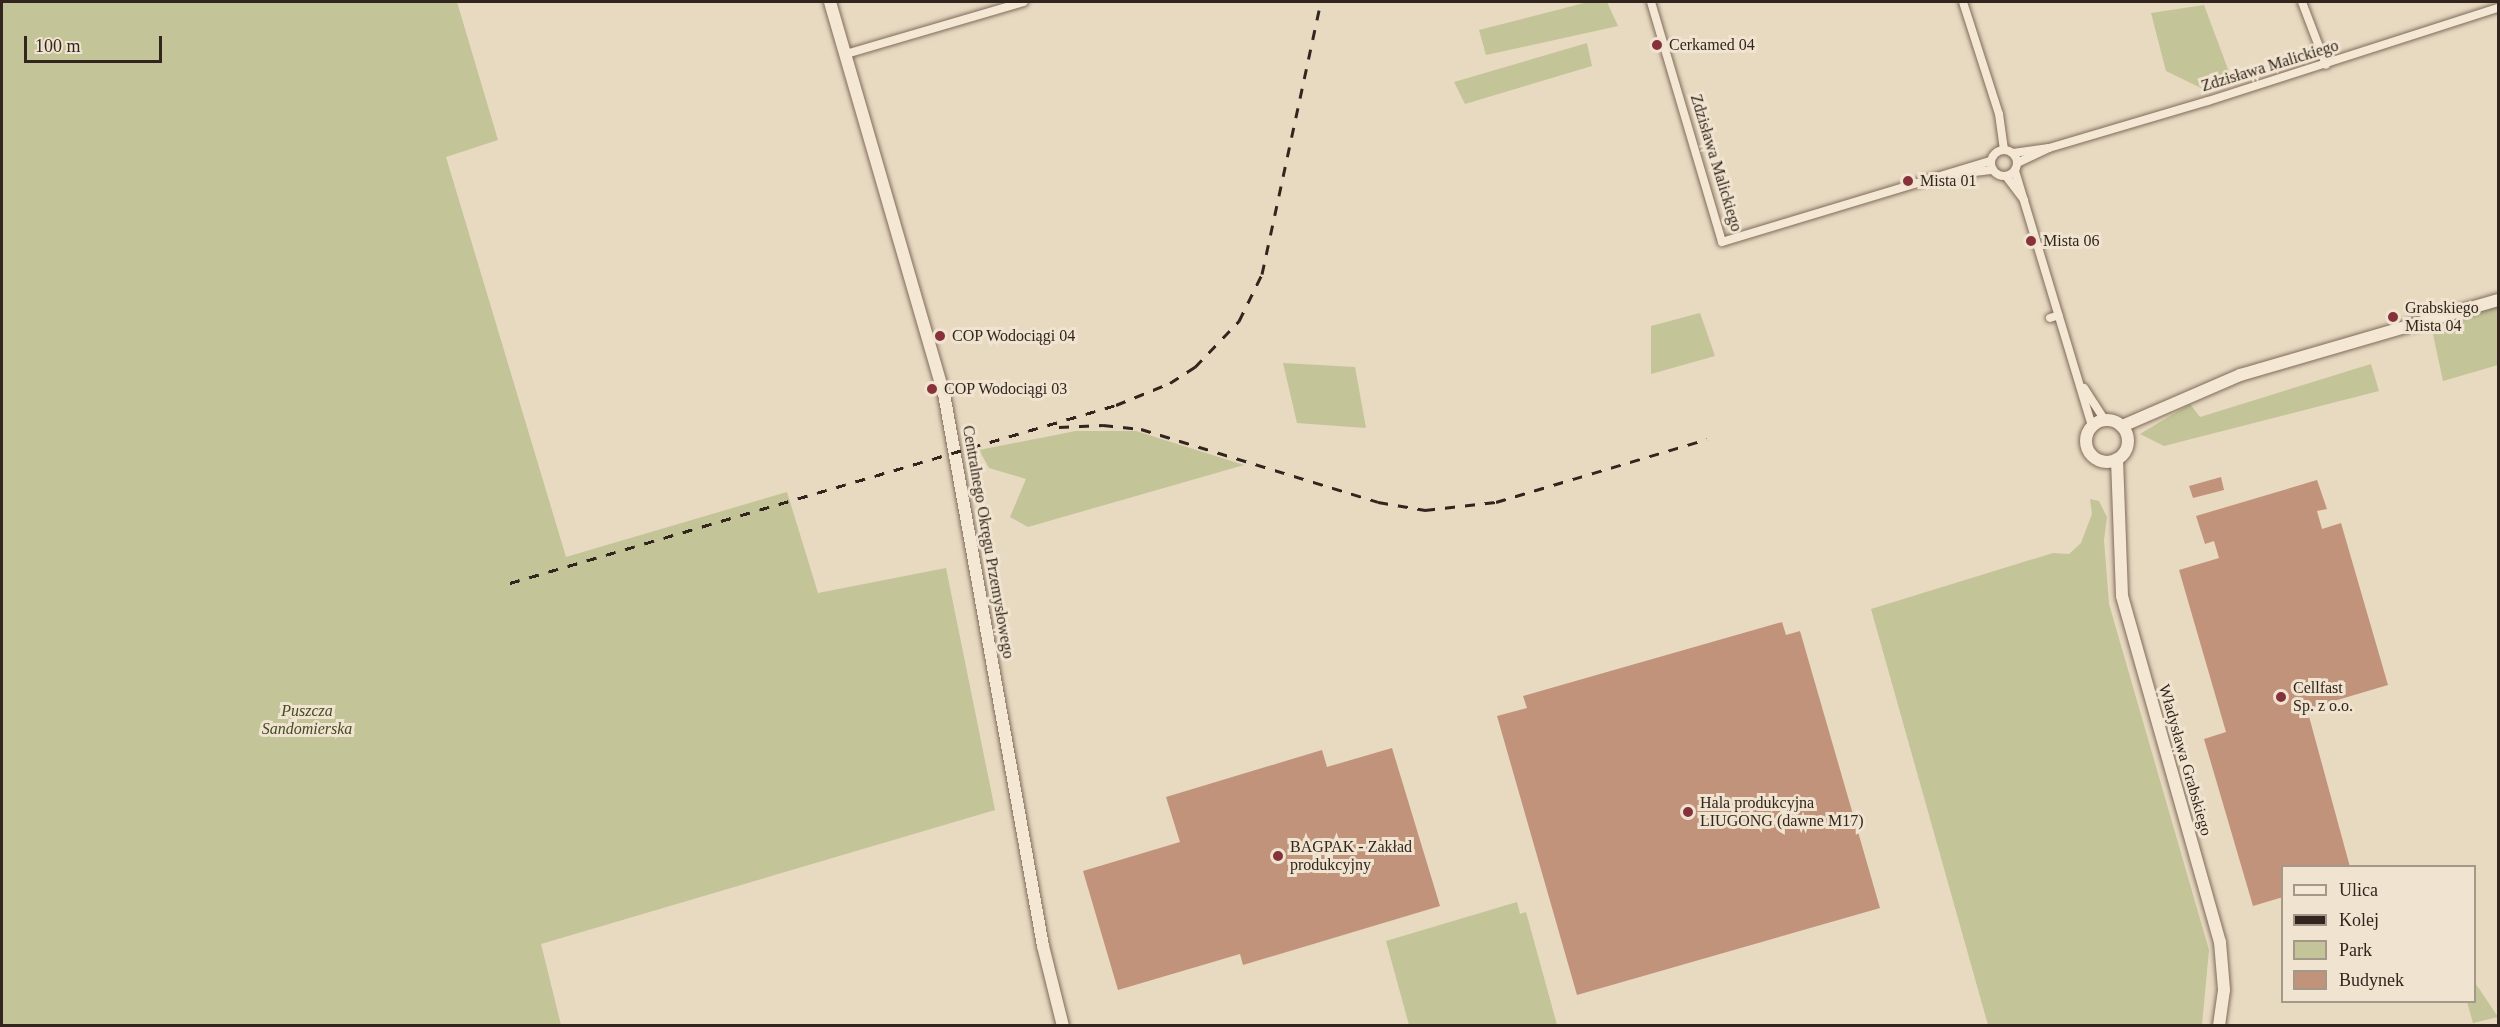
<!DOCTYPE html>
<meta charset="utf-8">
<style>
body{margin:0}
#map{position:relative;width:2500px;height:1027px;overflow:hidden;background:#e8d9c1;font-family:Georgia,serif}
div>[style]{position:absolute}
.green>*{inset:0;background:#c3c497}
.building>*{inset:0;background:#c2937b}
.roads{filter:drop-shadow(0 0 2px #7f6b5b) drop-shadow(0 0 2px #7f6b5b)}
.street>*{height:8px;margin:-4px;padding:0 4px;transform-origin:4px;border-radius:4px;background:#f4e7d3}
.street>.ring{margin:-4px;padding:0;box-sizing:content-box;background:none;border:8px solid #f4e7d3;border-radius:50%}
.secondary>*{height:12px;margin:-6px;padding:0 6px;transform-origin:6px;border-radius:6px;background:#f4e7d3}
.secondary>.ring{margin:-6px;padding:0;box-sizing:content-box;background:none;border:12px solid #f4e7d3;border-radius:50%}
.rail>*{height:3px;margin-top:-1.5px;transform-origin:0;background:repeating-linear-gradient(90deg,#31251d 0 10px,transparent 0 20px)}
.dots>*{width:16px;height:16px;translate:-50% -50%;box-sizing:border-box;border:3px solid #f0e4d0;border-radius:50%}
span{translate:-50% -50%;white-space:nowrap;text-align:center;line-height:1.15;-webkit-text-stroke:6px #f0e4d0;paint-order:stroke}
.poi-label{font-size:16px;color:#31251d}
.left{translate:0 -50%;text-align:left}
.street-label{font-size:16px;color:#31251d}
.park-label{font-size:16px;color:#444b26;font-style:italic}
.frame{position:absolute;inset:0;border:3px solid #31251d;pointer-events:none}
.legend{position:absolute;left:2281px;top:865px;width:195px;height:138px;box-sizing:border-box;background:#f0e4d0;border:2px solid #a49888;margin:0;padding:8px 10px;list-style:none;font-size:18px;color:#31251d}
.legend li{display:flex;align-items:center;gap:12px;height:30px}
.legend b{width:30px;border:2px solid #a49888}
.scale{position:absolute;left:24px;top:36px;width:138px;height:27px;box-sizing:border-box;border:3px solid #31251d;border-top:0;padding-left:8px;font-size:18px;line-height:21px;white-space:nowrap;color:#31251d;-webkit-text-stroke:4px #f0e4d0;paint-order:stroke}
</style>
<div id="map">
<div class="green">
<i style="clip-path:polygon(2px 2px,457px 2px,498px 140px,446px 157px,566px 557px,787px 492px,818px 593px,946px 568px,995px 810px,541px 944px,561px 1025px,2px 1025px)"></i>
<i style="clip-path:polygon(1588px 2px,1607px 2px,1618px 26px,1486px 55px,1479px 30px)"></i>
<i style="clip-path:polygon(2204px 5px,2232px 80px,2203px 89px,2166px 71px,2151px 13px)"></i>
<i style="clip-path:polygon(1587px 43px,1592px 66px,1465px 104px,1454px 82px)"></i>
<i style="clip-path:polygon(2498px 306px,2498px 365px,2443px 381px,2431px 325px)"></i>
<i style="clip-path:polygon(1700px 313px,1715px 356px,1651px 374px,1651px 326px)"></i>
<i style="clip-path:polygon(1283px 363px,1355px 367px,1366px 428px,1297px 423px)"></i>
<i style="clip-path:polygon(2371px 364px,2379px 391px,2164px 446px,2140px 434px,2190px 404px,2200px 417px)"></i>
<i style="clip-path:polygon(1076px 431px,1136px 431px,1244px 465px,1028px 527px,1010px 517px,1026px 479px,989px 468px,979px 450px)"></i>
<i style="clip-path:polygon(2090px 499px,2099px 501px,2107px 517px,2104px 540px,2109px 604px,2209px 950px,2202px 1025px,1988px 1025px,1871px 609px,2053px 553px,2069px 554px,2081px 543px,2092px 514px)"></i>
<i style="clip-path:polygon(1517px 902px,1520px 914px,1526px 912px,1557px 1025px,1409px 1025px,1386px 941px)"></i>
<i style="clip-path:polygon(2475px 983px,2480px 990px,2498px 1017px,2473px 1023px,2467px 1002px,2474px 1002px)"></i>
</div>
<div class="building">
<i style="clip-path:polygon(2221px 477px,2224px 490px,2193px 498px,2189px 486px)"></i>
<i style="clip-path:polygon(2317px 480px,2327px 509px,2317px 511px,2322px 529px,2341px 523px,2388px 685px,2307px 709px,2350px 867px,2283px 867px,2283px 897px,2253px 906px,2204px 739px,2226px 732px,2179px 570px,2219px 558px,2214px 541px,2205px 544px,2196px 516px)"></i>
<i style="clip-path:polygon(1782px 622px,1786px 635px,1800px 631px,1880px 908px,1577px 995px,1497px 716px,1527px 708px,1523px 696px)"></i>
<i style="clip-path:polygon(1392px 748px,1440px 906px,1243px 965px,1240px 954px,1118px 990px,1083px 871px,1180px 842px,1166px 797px,1322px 750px,1327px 767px)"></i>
</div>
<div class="roads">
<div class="street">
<i style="left:1651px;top:2px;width:250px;rotate:73.5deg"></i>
<i style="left:1722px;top:242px;width:280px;rotate:-16.8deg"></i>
<i style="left:1963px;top:2px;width:118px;rotate:72.2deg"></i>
<i style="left:1999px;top:114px;width:35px;rotate:82deg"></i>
<i style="left:2302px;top:2px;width:67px;rotate:69.1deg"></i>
<i style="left:846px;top:54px;width:185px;rotate:-16.3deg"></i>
<i class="ring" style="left:1991px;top:150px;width:18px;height:18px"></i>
<i style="left:2013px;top:153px;width:36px;rotate:-8deg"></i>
<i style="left:2049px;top:148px;width:166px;rotate:-16.5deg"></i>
<i style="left:2208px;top:101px;width:305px;rotate:-17.8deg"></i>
<i style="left:2017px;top:163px;width:35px;rotate:-25deg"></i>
<i style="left:2015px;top:171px;width:266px;rotate:73.2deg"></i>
<i style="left:1958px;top:174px;width:35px;rotate:-7deg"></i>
<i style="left:2006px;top:176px;width:30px;rotate:53deg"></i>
<i style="left:2050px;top:318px;width:9px;rotate:-18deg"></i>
<i style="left:2084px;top:388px;width:38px;rotate:57deg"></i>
</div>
<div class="secondary">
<i style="left:830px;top:2px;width:408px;rotate:73.8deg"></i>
<i style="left:944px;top:394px;width:561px;rotate:79.83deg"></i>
<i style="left:1043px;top:946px;width:82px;rotate:76deg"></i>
<i class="ring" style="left:2086px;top:420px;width:30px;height:30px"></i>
<i style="left:2122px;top:426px;width:129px;rotate:-23.4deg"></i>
<i style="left:2240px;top:375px;width:269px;rotate:-16.2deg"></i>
<i style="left:2117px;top:459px;width:137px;rotate:87.9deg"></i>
<i style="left:2122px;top:596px;width:360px;rotate:74.2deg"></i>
<i style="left:2220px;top:942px;width:48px;rotate:85.2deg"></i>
<i style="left:2224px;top:990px;width:36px;rotate:98deg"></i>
</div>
</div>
<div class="rail">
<i style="left:1059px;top:427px;width:44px;rotate:-2.6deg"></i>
<i style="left:1103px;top:425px;width:38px;rotate:6deg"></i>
<i style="left:1141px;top:429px;width:248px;rotate:17.1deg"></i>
<i style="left:1378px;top:502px;width:48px;rotate:9.7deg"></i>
<i style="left:1425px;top:510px;width:71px;rotate:-6.4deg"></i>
<i style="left:1496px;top:502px;width:220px;rotate:-16.6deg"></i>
<i style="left:510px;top:583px;width:632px;rotate:-16.37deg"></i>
<i style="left:1116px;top:405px;width:58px;rotate:-22.2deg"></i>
<i style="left:1170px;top:383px;width:30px;rotate:-33deg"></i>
<i style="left:1195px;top:367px;width:64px;rotate:-46.3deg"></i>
<i style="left:1239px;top:321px;width:52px;rotate:-63.9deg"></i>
<i style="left:1262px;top:274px;width:278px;rotate:-77.8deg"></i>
</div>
<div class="dots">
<i style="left:1657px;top:45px;background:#87323a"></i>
<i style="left:1908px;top:181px;background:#87323a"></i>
<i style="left:2031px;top:241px;background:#87323a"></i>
<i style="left:2393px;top:317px;background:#87323a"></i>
<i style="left:940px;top:336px;background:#87323a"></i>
<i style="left:932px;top:389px;background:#87323a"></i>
<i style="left:2281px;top:697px;background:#87323a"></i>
<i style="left:1688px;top:812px;background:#87323a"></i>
<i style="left:1278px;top:856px;background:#87323a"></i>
</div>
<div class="poi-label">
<span class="left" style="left:1669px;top:45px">Cerkamed 04</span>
<span class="left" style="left:1920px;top:181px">Mista 01</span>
<span class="left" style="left:2043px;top:241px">Mista 06</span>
<span class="left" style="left:2405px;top:317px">Grabskiego<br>Mista 04</span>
<span class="left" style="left:952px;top:336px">COP Wodociągi 04</span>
<span class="left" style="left:944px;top:389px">COP Wodociągi 03</span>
<span class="left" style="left:2293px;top:697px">Cellfast<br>Sp. z o.o.</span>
<span class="left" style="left:1700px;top:812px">Hala produkcyjna<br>LIUGONG (dawne M17)</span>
<span class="left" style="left:1290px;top:856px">BAGPAK - Zakład<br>produkcyjny</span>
</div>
<div class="street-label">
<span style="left:2270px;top:66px;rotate:-17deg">Zdzisława Malickiego</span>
<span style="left:1716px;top:163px;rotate:73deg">Zdzisława Malickiego</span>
<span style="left:988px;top:542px;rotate:80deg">Centralnego Okręgu Przemysłowego</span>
<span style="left:2185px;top:760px;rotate:74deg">Władysława Grabskiego</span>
</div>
<div class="park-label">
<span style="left:307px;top:720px">Puszcza<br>Sandomierska</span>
</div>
<div class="frame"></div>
<ul class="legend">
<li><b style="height:8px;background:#f4e7d3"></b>Ulica</li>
<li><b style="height:8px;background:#31251d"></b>Kolej</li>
<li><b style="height:16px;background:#c3c497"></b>Park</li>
<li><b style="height:16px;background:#c2937b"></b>Budynek</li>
</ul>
<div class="scale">100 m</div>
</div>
